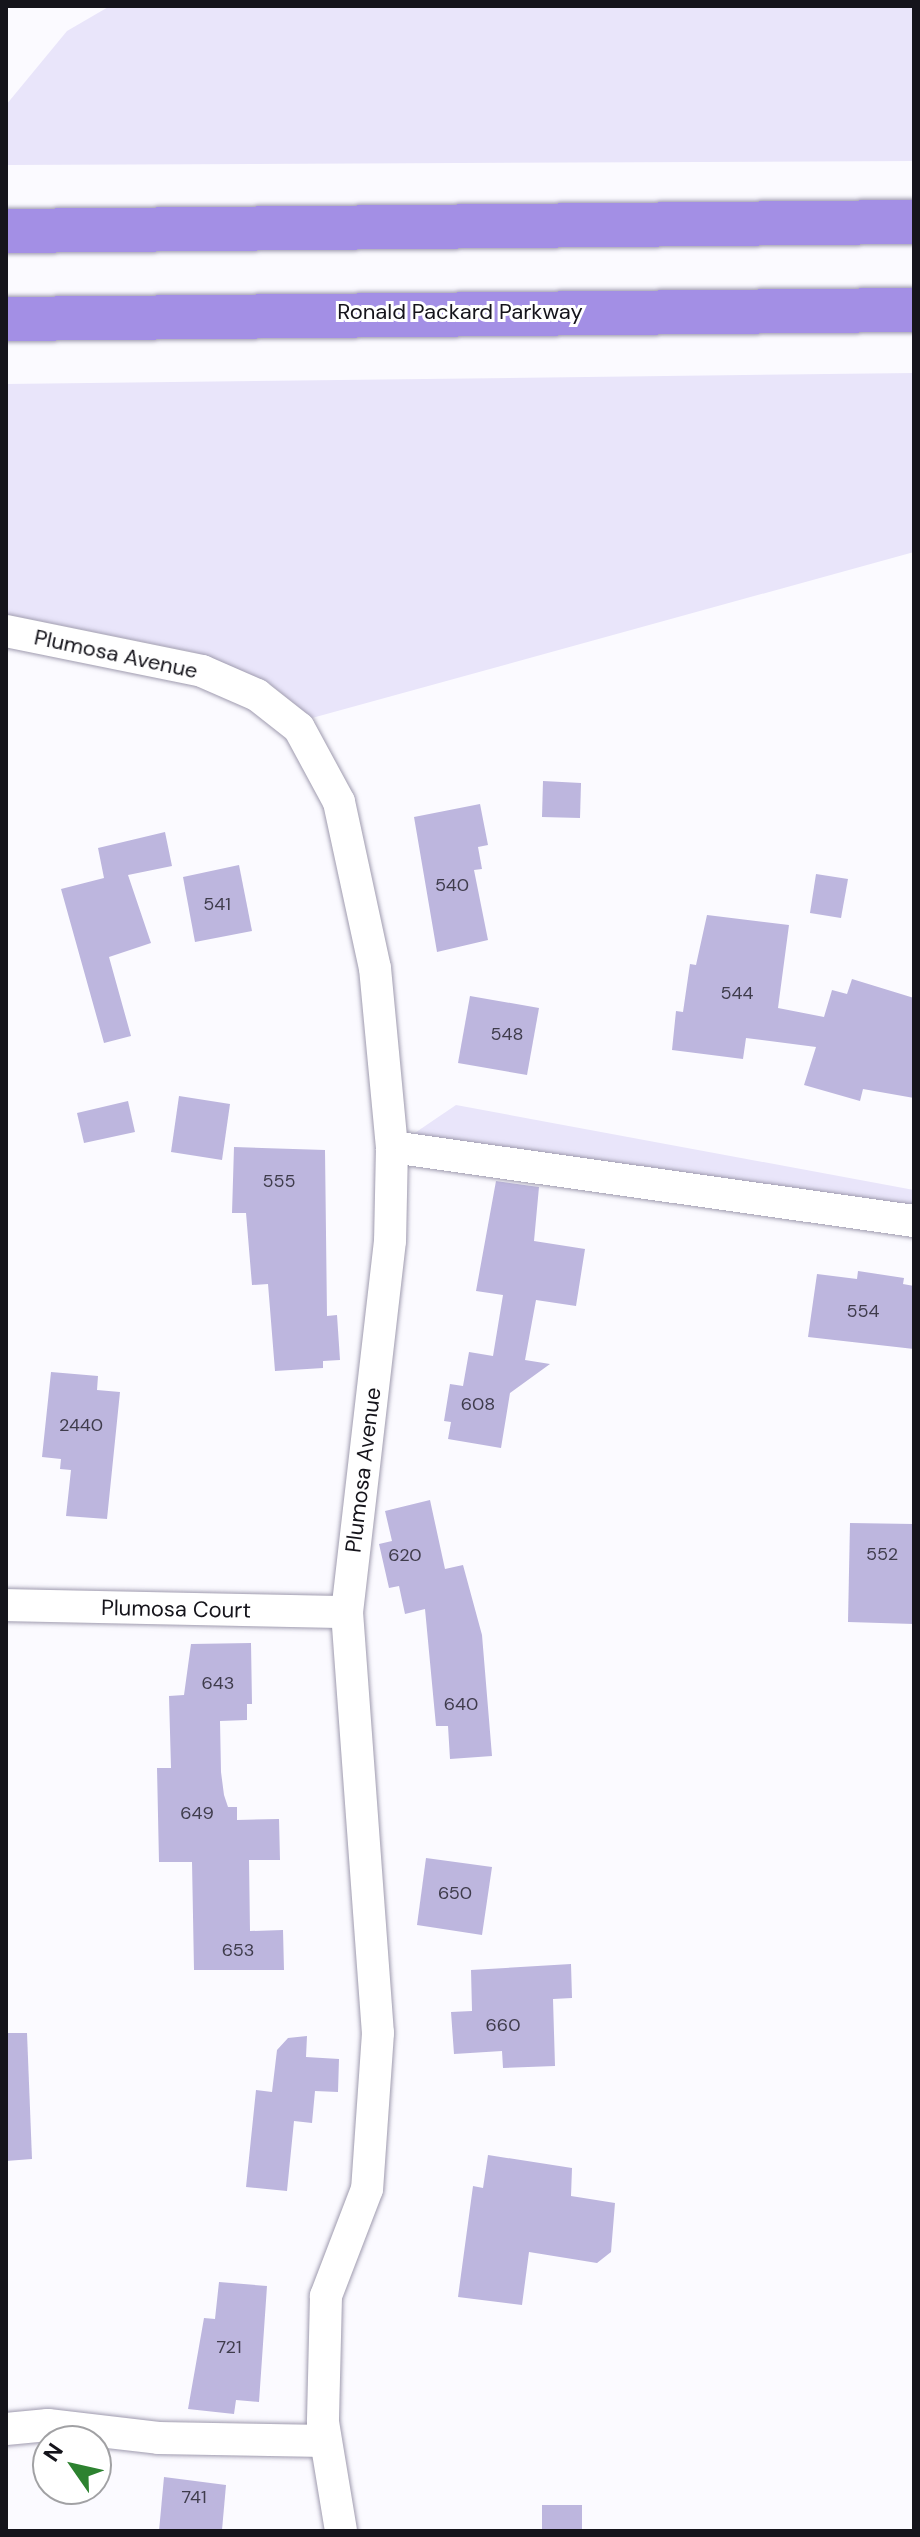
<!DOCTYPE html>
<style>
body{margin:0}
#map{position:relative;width:920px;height:2537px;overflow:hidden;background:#fbfaff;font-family:"DM Sans",sans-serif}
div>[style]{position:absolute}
.green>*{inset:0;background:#e9e5fa}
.building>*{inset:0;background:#bdb6de}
.roads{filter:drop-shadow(0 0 2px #9f9baf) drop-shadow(0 0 2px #9f9baf)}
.minor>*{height:32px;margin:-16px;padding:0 16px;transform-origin:16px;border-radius:16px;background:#fff}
.highway>*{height:44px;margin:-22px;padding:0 22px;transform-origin:22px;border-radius:22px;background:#a38fe5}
span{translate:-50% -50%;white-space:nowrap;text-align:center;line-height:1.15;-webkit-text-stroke:6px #fff;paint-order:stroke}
.number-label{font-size:18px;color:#3f3c4c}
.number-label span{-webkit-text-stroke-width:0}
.street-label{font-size:22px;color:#15141b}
.frame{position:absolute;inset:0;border:8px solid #15141b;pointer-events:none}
.north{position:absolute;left:32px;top:2425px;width:80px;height:80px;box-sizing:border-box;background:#fff;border:2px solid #a1a1a4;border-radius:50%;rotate:304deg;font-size:22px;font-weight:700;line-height:32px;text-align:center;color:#15141b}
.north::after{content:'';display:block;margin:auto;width:28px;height:36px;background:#2d8230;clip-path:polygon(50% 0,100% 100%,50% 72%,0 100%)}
</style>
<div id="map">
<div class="green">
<i style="clip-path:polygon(110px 6px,914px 6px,914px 161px,6px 165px,6px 105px,67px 31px)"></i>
<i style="clip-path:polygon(914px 373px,914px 552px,312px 718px,269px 683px,194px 652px,6px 614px,6px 384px)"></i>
<i style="clip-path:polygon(456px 1105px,914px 1190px,914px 1213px,400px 1143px)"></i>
</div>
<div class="building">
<i style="clip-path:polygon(543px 781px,581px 783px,580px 818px,542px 817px)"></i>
<i style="clip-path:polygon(480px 804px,488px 845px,478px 847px,482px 869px,474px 870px,488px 940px,437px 952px,414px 817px)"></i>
<i style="clip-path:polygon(165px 832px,172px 866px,128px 875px,151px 943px,109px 957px,131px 1036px,104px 1043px,61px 889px,104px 878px,98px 848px)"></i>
<i style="clip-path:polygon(239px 865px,252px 931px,195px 942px,183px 877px)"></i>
<i style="clip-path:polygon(816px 874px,848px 879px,841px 918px,810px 913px)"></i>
<i style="clip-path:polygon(707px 915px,789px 925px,778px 1008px,824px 1017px,832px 990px,847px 994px,852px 979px,914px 998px,914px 1098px,863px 1089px,860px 1101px,804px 1085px,816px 1047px,746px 1038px,743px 1059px,672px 1050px,676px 1011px,683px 1012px,690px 964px,696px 965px)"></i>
<i style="clip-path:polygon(470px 996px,539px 1008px,527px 1075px,458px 1063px)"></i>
<i style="clip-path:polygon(179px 1096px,230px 1104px,222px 1160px,171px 1152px)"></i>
<i style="clip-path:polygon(128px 1101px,135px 1132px,84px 1143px,77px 1113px)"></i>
<i style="clip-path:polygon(234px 1147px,325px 1150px,327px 1316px,337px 1315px,340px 1360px,323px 1361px,323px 1368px,275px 1371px,268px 1284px,252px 1285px,246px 1213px,232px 1213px)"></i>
<i style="clip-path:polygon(496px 1181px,539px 1187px,534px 1241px,585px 1249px,576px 1306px,536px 1300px,525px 1360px,550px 1364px,510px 1393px,501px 1448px,448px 1439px,451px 1422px,444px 1421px,450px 1384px,463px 1386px,469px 1352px,493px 1356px,503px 1295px,476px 1291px)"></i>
<i style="clip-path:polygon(858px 1271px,904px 1278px,903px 1284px,914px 1286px,914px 1349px,808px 1337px,817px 1274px,857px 1279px)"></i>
<i style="clip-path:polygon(51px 1372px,98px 1376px,97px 1390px,120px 1392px,107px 1519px,66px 1516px,71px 1470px,60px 1469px,61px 1459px,42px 1457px)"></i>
<i style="clip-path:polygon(430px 1500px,445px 1569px,463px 1565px,482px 1635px,492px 1756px,450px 1759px,448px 1726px,436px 1726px,425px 1609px,405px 1614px,399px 1586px,389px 1588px,379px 1544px,392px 1541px,385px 1511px)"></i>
<i style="clip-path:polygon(850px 1523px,914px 1524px,914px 1624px,848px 1622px)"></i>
<i style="clip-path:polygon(251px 1643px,252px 1704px,247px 1704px,247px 1720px,220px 1721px,221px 1772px,224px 1795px,228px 1807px,237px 1807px,237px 1820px,279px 1819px,280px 1860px,249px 1860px,250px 1931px,283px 1930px,284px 1970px,194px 1970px,192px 1862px,159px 1862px,157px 1768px,171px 1768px,169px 1696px,184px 1695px,191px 1644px)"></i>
<i style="clip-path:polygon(426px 1858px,492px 1867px,482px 1935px,417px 1925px)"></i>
<i style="clip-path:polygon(571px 1964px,572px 1998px,553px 1999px,555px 2066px,503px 2068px,502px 2051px,454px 2054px,451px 2012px,472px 2011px,471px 1970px)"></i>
<i style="clip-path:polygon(6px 2033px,27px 2033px,32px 2159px,6px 2161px)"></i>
<i style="clip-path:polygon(307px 2036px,306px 2057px,339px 2059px,338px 2092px,315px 2091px,312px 2123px,294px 2121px,287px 2191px,246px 2187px,256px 2090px,272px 2092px,277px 2050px,288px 2038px)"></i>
<i style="clip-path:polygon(488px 2155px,572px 2168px,571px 2196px,615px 2203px,611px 2252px,597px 2263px,529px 2252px,522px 2305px,458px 2297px,473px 2186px,483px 2188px)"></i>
<i style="clip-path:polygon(219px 2282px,267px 2286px,259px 2402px,236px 2400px,234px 2414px,188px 2409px,204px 2318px,215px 2319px)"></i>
<i style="clip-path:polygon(164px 2477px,226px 2485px,222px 2530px,159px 2531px)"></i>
<i style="clip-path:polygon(542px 2505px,582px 2505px,582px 2531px,542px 2531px)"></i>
</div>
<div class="roads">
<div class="minor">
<i style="left:6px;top:631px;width:200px;rotate:11.5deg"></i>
<i style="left:202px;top:671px;width:60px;rotate:23.6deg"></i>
<i style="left:257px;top:695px;width:53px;rotate:38.2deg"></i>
<i style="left:299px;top:728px;width:84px;rotate:61.6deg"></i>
<i style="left:339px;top:802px;width:170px;rotate:77.8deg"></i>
<i style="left:375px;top:968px;width:180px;rotate:84.6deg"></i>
<i style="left:392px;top:1147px;width:94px;rotate:91.2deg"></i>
<i style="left:390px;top:1241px;width:373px;rotate:96.6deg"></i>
<i style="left:347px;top:1612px;width:422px;rotate:85.8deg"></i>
<i style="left:378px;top:2033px;width:156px;rotate:94deg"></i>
<i style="left:367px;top:2189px;width:115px;rotate:111deg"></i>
<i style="left:326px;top:2296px;width:126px;rotate:91.4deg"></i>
<i style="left:323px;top:2422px;width:110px;rotate:80.6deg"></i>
<i style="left:392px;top:1147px;width:527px;rotate:8.07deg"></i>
<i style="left:6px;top:1605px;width:341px;rotate:1.2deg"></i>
<i style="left:6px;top:2429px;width:42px;rotate:-5.4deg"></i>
<i style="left:48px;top:2425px;width:111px;rotate:6.7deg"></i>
<i style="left:158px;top:2438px;width:167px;rotate:1deg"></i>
</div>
<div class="highway">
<i style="left:6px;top:231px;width:908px;rotate:-0.57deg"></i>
<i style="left:6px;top:319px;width:908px;rotate:-0.57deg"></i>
</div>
</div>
<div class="number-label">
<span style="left:452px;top:885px">540</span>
<span style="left:217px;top:904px">541</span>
<span style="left:737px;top:993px">544</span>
<span style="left:507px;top:1034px">548</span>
<span style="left:279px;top:1181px">555</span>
<span style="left:863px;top:1311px">554</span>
<span style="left:478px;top:1404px">608</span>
<span style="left:81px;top:1425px">2440</span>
<span style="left:882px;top:1554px">552</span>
<span style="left:405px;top:1555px">620</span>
<span style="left:218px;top:1683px">643</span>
<span style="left:461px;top:1704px">640</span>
<span style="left:197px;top:1813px">649</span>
<span style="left:455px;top:1893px">650</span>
<span style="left:238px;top:1950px">653</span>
<span style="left:503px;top:2025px">660</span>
<span style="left:229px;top:2347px">721</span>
<span style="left:194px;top:2497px">741</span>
</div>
<div class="street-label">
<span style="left:460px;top:312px">Ronald Packard Parkway</span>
<span style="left:116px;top:654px;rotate:12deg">Plumosa Avenue</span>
<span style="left:363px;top:1470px;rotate:-83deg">Plumosa Avenue</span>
<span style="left:176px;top:1609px;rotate:1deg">Plumosa Court</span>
</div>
<div class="frame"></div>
<div class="north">N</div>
</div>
